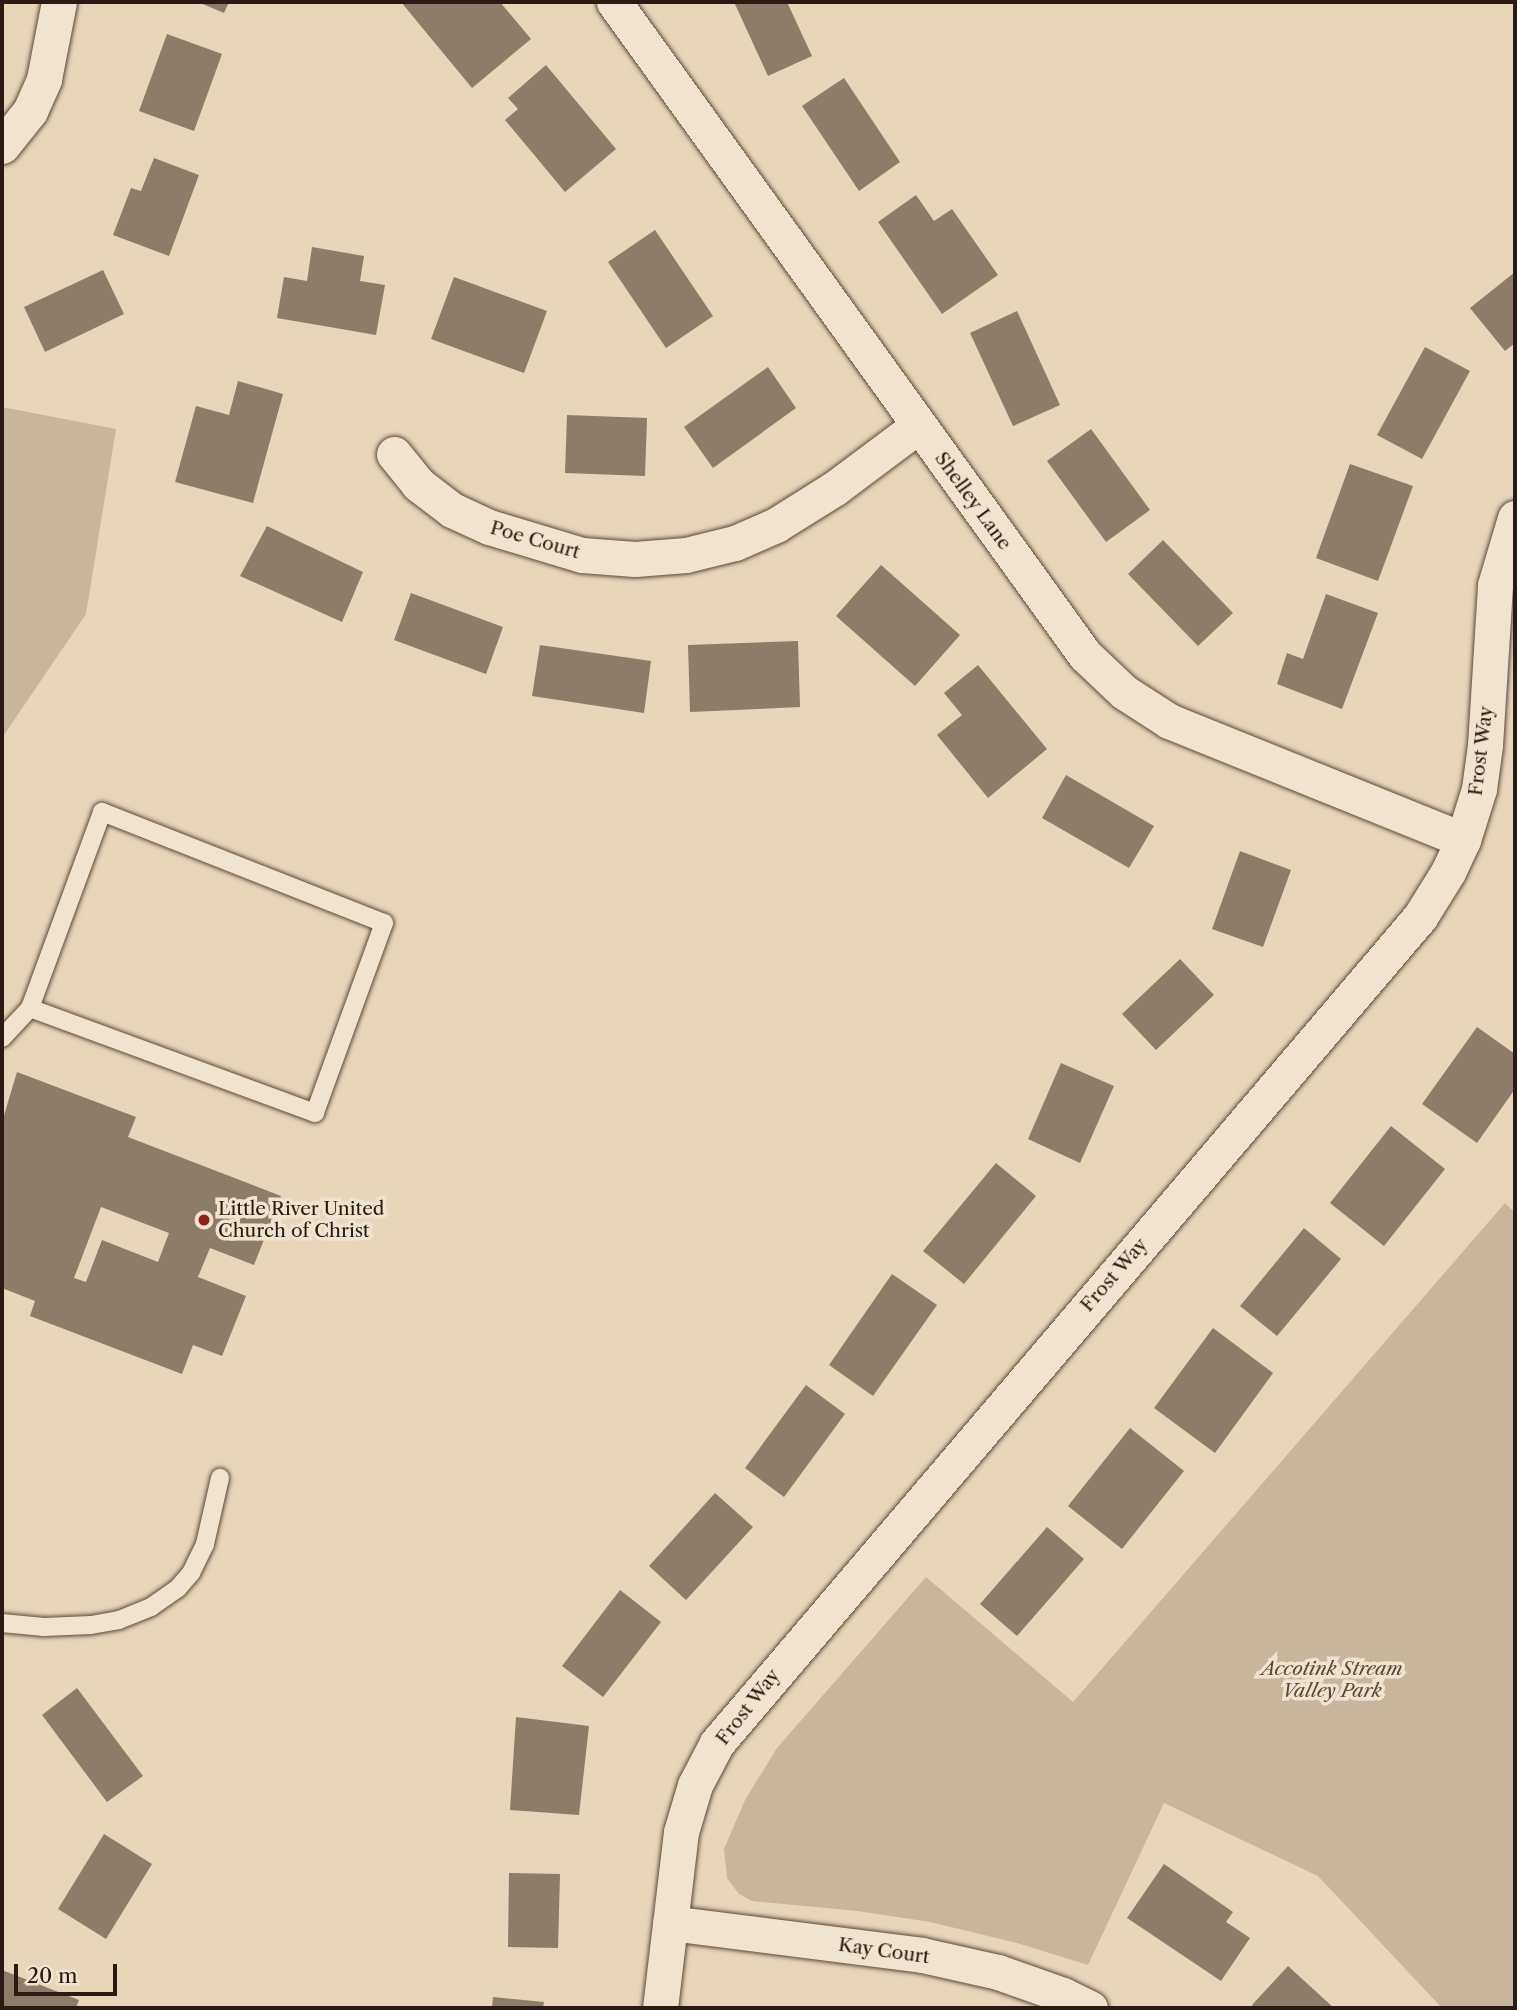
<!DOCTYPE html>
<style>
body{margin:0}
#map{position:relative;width:1517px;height:2010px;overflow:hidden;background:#e8d6b8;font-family:"Libre Caslon Text",serif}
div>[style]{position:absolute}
.green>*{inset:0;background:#c8b69c}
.building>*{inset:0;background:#8d7c69}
.roads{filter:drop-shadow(0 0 2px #5a493d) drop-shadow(0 0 2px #5a493d)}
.service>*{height:18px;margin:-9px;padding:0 9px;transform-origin:9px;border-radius:9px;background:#f0e4d1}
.minor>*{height:35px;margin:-17.5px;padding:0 17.5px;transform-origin:17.5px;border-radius:17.5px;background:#f0e4d1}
.dots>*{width:19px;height:19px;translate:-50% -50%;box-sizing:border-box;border:4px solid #f0e4d1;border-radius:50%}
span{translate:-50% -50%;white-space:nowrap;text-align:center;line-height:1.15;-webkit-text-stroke:7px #f0e4d1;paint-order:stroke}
.street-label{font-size:19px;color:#2a1a14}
.poi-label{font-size:19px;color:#2a1a14}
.left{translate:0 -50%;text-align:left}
.park-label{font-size:19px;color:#59493d;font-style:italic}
.frame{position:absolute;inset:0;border:4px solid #2a1a14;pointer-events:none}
.scale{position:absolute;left:14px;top:1964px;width:103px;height:32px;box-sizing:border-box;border:4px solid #2a1a14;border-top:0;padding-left:9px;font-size:21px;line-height:24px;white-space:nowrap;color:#2a1a14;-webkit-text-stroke:5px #f0e4d1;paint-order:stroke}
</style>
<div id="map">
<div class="green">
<i style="clip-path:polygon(2px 407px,116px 429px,86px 614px,2px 738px)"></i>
<i style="clip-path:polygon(1505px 1203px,1515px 1213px,1515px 2008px,1442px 2008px,1318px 1876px,1164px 1803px,1088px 1965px,1017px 1943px,930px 1922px,857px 1911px,752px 1901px,739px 1894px,727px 1878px,724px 1849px,745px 1800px,777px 1748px,926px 1577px,1073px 1702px)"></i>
</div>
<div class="building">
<i style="clip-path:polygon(198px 2px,229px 2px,224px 13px)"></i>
<i style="clip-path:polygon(401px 2px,500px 2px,531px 39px,472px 88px)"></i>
<i style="clip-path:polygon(734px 2px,787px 2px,812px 56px,768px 76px)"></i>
<i style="clip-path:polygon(167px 34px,222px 54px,194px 131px,139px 111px)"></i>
<i style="clip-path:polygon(546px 65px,616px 149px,565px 192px,505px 120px,518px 109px,508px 98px)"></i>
<i style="clip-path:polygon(844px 78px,900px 162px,859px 191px,802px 106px)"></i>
<i style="clip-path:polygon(154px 158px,199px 175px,169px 256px,113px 235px,131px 188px,141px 191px)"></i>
<i style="clip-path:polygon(916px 195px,934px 221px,952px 209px,998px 275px,942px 314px,878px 222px)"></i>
<i style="clip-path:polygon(655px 230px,713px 316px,666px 348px,608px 262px)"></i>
<i style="clip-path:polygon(312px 247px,364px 256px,360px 281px,385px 285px,376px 335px,277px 318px,284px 277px,307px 281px)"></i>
<i style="clip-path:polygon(103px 270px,124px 314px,45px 352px,24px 307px)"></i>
<i style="clip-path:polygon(1515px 272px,1515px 343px,1505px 351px,1470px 308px)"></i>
<i style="clip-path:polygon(454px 277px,547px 311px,524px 373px,431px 339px)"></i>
<i style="clip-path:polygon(1017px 311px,1060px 405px,1013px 426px,970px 333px)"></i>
<i style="clip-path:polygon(1425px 347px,1470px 371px,1422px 459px,1377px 435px)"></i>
<i style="clip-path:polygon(768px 367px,796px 408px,713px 468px,684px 427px)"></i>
<i style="clip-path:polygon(238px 381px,283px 394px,253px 503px,175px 482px,196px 406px,229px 415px)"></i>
<i style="clip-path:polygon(567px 415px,647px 418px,645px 476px,565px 473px)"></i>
<i style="clip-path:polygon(1091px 429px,1150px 510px,1106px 542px,1047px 461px)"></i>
<i style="clip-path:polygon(1350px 464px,1413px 486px,1378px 581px,1316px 558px)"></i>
<i style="clip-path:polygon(267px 526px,363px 572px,342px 622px,240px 576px)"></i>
<i style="clip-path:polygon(1163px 540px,1233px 613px,1198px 646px,1128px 574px)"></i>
<i style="clip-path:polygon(881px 565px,960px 635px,915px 686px,836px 616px)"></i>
<i style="clip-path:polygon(411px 593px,503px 627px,486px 674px,394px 640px)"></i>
<i style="clip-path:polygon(1326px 594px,1378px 613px,1342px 709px,1277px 684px,1287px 653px,1303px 659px)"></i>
<i style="clip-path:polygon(798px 641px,800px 707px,690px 712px,688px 645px)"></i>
<i style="clip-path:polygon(540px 645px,651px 661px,644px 713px,532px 696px)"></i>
<i style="clip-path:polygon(978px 665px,1047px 749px,988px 798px,937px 735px,962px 715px,944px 693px)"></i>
<i style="clip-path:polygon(1066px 775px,1154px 826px,1129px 868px,1042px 818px)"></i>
<i style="clip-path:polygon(1240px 851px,1291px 870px,1263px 947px,1212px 929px)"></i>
<i style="clip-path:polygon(1180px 959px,1214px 995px,1156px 1050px,1122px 1014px)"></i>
<i style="clip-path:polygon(1477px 1027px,1515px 1054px,1515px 1089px,1477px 1143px,1422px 1104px)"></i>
<i style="clip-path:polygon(1061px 1063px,1114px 1086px,1080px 1163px,1028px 1139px)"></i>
<i style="clip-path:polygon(evenodd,17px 1072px,136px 1117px,128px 1137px,281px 1196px,254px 1265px,210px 1248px,198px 1277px,246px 1296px,222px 1356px,193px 1345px,182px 1374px,30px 1316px,35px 1301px,2px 1288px,2px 1122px,17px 1072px,101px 1207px,169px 1233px,158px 1262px,102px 1240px,86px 1282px,74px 1278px,101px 1207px)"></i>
<i style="clip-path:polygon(1391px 1126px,1445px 1169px,1384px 1246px,1330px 1203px)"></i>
<i style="clip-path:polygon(996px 1163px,1036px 1196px,964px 1284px,923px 1251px)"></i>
<i style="clip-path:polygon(1304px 1228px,1341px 1259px,1277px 1336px,1240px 1306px)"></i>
<i style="clip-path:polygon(892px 1274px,937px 1305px,873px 1396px,829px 1365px)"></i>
<i style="clip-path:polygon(1213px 1328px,1273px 1373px,1215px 1453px,1154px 1408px)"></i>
<i style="clip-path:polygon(806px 1385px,845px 1414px,784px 1497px,745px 1468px)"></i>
<i style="clip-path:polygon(1130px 1428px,1184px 1471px,1122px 1549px,1068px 1506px)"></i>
<i style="clip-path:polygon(715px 1493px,753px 1527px,686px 1600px,649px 1566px)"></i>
<i style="clip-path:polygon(1047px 1527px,1084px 1559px,1017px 1636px,980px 1604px)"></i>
<i style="clip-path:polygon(620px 1590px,661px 1622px,603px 1697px,562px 1666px)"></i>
<i style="clip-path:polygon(77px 1688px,143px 1776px,107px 1802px,42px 1715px)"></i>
<i style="clip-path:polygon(516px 1717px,589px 1726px,579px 1815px,510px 1810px)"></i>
<i style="clip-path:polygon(104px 1834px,152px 1864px,106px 1939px,58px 1909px)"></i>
<i style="clip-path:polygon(1164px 1864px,1233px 1912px,1226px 1922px,1250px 1938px,1221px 1981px,1127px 1918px)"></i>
<i style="clip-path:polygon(509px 1873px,560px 1874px,558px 1948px,508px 1947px)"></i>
<i style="clip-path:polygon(1288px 1966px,1334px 2008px,1255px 2008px,1252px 2005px)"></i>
<i style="clip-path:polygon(2px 1970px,79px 2000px,76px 2008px,2px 2008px)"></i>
<i style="clip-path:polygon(493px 1997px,544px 2002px,543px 2008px,492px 2008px)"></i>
</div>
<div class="roads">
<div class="service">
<i style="left:2px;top:1038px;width:41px;rotate:-47deg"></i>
<i style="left:30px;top:1008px;width:209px;rotate:-69.8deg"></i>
<i style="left:102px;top:812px;width:303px;rotate:21.5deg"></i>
<i style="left:384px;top:923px;width:202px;rotate:110deg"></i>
<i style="left:315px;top:1113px;width:304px;rotate:-159.8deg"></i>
<i style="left:2px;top:1623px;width:42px;rotate:5.4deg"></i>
<i style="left:44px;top:1627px;width:47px;rotate:-2.4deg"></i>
<i style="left:91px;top:1625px;width:28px;rotate:-10deg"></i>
<i style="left:119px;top:1620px;width:35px;rotate:-22deg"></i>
<i style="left:151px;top:1607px;width:33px;rotate:-35deg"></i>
<i style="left:178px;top:1588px;width:20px;rotate:-49deg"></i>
<i style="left:191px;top:1573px;width:32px;rotate:-64deg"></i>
<i style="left:205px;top:1544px;width:68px;rotate:-77.2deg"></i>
</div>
<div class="minor">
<i style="left:614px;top:2px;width:805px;rotate:54.2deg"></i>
<i style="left:1085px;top:655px;width:54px;rotate:43.5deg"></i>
<i style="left:1124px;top:692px;width:54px;rotate:32.8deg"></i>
<i style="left:1169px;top:721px;width:317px;rotate:22deg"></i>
<i style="left:2px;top:146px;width:45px;rotate:-51.3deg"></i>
<i style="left:30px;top:111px;width:35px;rotate:-66deg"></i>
<i style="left:44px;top:79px;width:78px;rotate:-79deg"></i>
<i style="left:394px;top:454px;width:38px;rotate:51deg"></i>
<i style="left:418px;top:484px;width:43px;rotate:37.4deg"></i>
<i style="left:452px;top:510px;width:41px;rotate:24.7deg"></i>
<i style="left:489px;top:527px;width:97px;rotate:16.8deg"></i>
<i style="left:582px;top:555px;width:53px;rotate:4.3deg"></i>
<i style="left:635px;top:559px;width:51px;rotate:-4.5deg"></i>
<i style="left:686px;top:555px;width:50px;rotate:-13.8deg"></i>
<i style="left:735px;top:543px;width:45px;rotate:-23.7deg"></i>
<i style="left:776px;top:525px;width:70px;rotate:-32.1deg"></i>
<i style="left:835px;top:488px;width:104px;rotate:-36.8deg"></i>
<i style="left:670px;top:1923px;width:254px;rotate:7.2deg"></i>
<i style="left:922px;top:1955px;width:78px;rotate:12.6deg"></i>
<i style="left:998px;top:1972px;width:69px;rotate:19.5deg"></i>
<i style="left:1063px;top:1995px;width:30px;rotate:26deg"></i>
<i style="left:660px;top:2008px;width:177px;rotate:-83.2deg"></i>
<i style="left:681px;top:1832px;width:49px;rotate:-73.4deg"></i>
<i style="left:695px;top:1785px;width:47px;rotate:-62.4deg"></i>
<i style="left:717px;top:1743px;width:1085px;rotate:-49.6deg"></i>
<i style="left:1420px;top:917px;width:53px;rotate:-58.1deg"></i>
<i style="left:1448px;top:872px;width:35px;rotate:-65deg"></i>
<i style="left:1463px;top:840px;width:53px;rotate:-72.6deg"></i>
<i style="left:1479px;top:789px;width:44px;rotate:-82.2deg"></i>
<i style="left:1485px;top:745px;width:160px;rotate:-86.4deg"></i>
<i style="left:1495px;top:585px;width:70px;rotate:-73.4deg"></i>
</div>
</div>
<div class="dots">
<i style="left:204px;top:1220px;background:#8f2418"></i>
</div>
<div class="street-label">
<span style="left:973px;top:501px;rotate:54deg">Shelley Lane</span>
<span style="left:535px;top:540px;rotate:16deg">Poe Court</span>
<span style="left:1481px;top:751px;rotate:-83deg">Frost Way</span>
<span style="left:1114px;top:1275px;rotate:-49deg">Frost Way</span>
<span style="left:748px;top:1707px;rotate:-52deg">Frost Way</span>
<span style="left:884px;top:1951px;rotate:8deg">Kay Court</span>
</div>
<div class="poi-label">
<span class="left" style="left:218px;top:1220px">Little River United<br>Church of Christ</span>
</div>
<div class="park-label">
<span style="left:1332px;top:1680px">Accotink Stream<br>Valley Park</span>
</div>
<div class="frame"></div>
<div class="scale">20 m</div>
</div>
